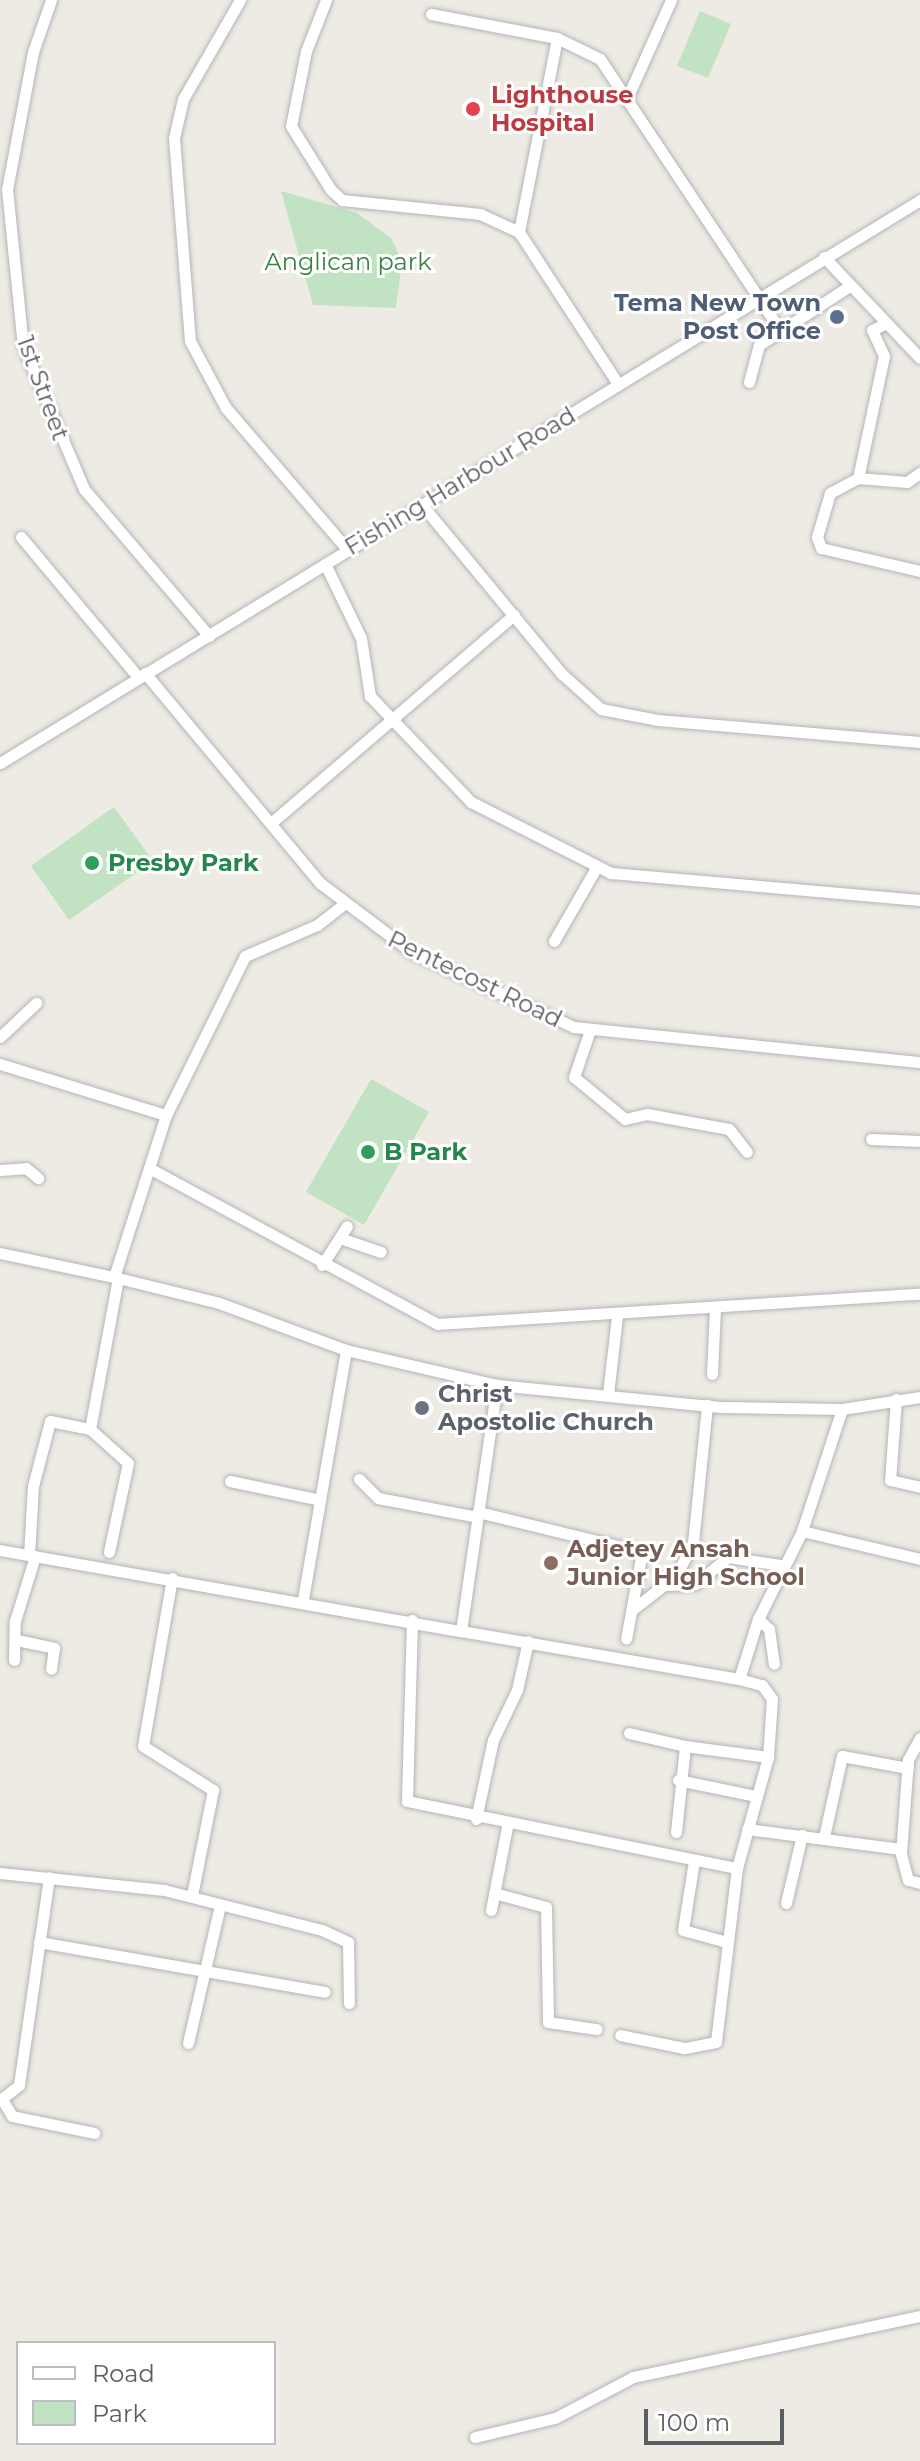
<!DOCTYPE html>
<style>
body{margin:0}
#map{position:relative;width:920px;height:2461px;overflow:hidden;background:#edebe3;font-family:Montserrat,sans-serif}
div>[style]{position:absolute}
.green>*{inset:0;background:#c1e3c3}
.roads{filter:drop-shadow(0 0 2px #b3b5b9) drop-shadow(0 0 2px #b3b5b9)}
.minor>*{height:11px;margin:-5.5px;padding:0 5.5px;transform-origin:5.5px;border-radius:5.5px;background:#fff}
.dots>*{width:22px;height:22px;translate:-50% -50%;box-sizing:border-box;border:4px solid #fff;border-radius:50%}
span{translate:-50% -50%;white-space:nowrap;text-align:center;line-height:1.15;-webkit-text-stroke:6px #fff;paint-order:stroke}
.health-label{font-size:24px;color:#be3a42;font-weight:700}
.left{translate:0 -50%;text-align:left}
.park-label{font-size:24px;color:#3a8341}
.service-label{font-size:24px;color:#4e5e75;font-weight:700}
.right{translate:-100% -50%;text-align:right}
.street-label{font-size:24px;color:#5b5e63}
.leisure-label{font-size:24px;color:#27864d;font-weight:700}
.worship-label{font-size:24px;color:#5b616d;font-weight:700}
.education-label{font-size:24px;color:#785e54;font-weight:700}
.legend{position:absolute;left:16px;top:2341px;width:260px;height:104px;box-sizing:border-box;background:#fff;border:2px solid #bdbfc1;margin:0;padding:10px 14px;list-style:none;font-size:24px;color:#5b5e63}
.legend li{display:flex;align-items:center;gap:16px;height:40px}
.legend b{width:40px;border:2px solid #bdbfc1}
.scale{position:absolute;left:644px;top:2409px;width:140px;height:36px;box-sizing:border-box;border:4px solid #5b5e63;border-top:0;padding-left:10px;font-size:24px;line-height:28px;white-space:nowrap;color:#5b5e63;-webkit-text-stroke:6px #fff;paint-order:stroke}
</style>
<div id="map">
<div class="green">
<i style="clip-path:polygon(700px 11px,731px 24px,708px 78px,677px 66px)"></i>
<i style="clip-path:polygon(281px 191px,357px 213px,391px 238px,402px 261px,396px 308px,313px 305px)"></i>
<i style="clip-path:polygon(114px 807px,153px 861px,69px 920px,31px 866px)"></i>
<i style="clip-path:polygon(371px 1079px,429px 1112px,364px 1225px,306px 1192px)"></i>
</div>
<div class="roads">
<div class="minor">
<i style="left:51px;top:0;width:55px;rotate:109.1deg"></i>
<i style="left:33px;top:52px;width:139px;rotate:100.7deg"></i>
<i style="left:7px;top:189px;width:158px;rotate:84.2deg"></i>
<i style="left:23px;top:346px;width:155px;rotate:66.9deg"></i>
<i style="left:84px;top:489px;width:193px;rotate:49.6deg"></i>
<i style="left:240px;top:0;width:114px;rotate:119.9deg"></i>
<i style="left:183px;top:99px;width:40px;rotate:103deg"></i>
<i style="left:174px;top:138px;width:204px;rotate:85.5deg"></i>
<i style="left:190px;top:341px;width:76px;rotate:61.8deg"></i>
<i style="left:226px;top:408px;width:186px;rotate:49.4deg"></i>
<i style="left:326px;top:0;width:55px;rotate:111.4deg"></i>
<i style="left:306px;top:51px;width:76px;rotate:101.3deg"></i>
<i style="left:291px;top:126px;width:75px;rotate:58deg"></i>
<i style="left:331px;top:190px;width:15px;rotate:42deg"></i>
<i style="left:342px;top:200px;width:139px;rotate:5.8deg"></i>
<i style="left:480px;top:214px;width:43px;rotate:24.8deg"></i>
<i style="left:431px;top:14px;width:128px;rotate:10.8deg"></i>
<i style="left:557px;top:38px;width:48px;rotate:26deg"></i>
<i style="left:600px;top:59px;width:327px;rotate:56.4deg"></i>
<i style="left:557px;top:38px;width:198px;rotate:101.1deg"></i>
<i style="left:519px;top:232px;width:181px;rotate:56.9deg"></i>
<i style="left:628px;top:96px;width:105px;rotate:-65.9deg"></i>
<i style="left:824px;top:257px;width:139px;rotate:46.5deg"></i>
<i style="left:884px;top:324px;width:13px;rotate:153deg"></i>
<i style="left:872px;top:330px;width:29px;rotate:65deg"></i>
<i style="left:884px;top:356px;width:125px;rotate:102deg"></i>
<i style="left:858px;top:478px;width:32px;rotate:152deg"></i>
<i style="left:830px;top:493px;width:46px;rotate:106.5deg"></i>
<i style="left:817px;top:537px;width:12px;rotate:70deg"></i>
<i style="left:821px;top:548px;width:102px;rotate:13.1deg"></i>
<i style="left:749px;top:382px;width:38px;rotate:-75deg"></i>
<i style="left:759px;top:345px;width:106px;rotate:-33.1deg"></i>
<i style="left:858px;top:478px;width:49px;rotate:4.7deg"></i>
<i style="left:907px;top:482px;width:16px;rotate:-35deg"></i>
<i style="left:422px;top:505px;width:219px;rotate:50.4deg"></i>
<i style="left:562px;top:674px;width:52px;rotate:41.9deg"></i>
<i style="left:601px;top:709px;width:57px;rotate:11.1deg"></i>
<i style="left:657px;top:720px;width:264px;rotate:4.8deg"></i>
<i style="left:21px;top:537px;width:182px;rotate:50.1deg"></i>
<i style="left:325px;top:564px;width:82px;rotate:64.1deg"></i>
<i style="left:361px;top:638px;width:59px;rotate:81.2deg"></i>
<i style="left:370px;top:696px;width:146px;rotate:46.4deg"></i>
<i style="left:471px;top:802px;width:157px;rotate:26.9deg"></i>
<i style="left:611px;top:873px;width:310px;rotate:5deg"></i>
<i style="left:145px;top:673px;width:273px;rotate:50.2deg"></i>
<i style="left:320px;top:883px;width:116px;rotate:37deg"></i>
<i style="left:413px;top:953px;width:177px;rotate:24.7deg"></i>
<i style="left:574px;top:1027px;width:348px;rotate:5.8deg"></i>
<i style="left:0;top:763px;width:1079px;rotate:-31.46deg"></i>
<i style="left:271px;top:823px;width:320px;rotate:-40.6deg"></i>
<i style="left:344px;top:904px;width:34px;rotate:142deg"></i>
<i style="left:317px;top:925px;width:78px;rotate:156.7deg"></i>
<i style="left:245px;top:956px;width:178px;rotate:116.4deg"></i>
<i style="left:166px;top:1115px;width:56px;rotate:107.8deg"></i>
<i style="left:149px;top:1168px;width:328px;rotate:28.4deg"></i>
<i style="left:438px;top:1324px;width:483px;rotate:-3.6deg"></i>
<i style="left:554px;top:941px;width:84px;rotate:-60.1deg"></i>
<i style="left:590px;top:1030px;width:50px;rotate:108.8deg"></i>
<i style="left:574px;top:1077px;width:66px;rotate:39.5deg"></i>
<i style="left:625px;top:1119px;width:23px;rotate:-13deg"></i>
<i style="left:647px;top:1114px;width:83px;rotate:10.4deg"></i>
<i style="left:729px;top:1129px;width:29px;rotate:52deg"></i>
<i style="left:0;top:1037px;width:50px;rotate:-43.4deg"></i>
<i style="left:0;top:1064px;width:174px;rotate:17.1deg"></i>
<i style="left:871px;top:1139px;width:49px;rotate:2.3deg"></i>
<i style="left:149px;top:1168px;width:114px;rotate:107.8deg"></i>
<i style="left:114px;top:1277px;width:108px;rotate:13.9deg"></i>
<i style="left:219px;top:1303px;width:135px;rotate:20.3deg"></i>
<i style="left:346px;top:1350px;width:155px;rotate:13.1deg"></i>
<i style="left:497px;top:1385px;width:227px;rotate:5.6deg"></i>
<i style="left:723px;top:1407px;width:119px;rotate:1deg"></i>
<i style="left:842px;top:1409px;width:79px;rotate:-8.7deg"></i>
<i style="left:0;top:1170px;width:26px;rotate:-4deg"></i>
<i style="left:26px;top:1168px;width:16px;rotate:40deg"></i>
<i style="left:340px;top:1238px;width:43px;rotate:18.9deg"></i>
<i style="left:0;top:1253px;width:116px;rotate:11.9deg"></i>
<i style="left:322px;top:1265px;width:46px;rotate:-57.3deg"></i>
<i style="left:712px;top:1374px;width:66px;rotate:-87.4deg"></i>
<i style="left:608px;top:1394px;width:79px;rotate:-83.4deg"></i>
<i style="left:896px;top:1399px;width:81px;rotate:94.2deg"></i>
<i style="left:890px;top:1480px;width:31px;rotate:13deg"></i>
<i style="left:842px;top:1409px;width:128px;rotate:108.2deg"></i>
<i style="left:802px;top:1531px;width:121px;rotate:13.3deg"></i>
<i style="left:90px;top:1429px;width:51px;rotate:41.8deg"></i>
<i style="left:128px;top:1463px;width:91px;rotate:102.1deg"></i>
<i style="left:359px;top:1479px;width:27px;rotate:45deg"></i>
<i style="left:378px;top:1498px;width:102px;rotate:10.8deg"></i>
<i style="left:230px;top:1481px;width:92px;rotate:11.9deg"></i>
<i style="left:478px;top:1512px;width:169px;rotate:13.7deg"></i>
<i style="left:642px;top:1552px;width:88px;rotate:100.4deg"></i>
<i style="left:0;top:1550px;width:468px;rotate:10deg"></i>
<i style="left:461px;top:1631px;width:249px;rotate:-81.7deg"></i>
<i style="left:29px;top:1555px;width:69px;rotate:-86.7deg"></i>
<i style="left:33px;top:1486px;width:67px;rotate:-75.3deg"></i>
<i style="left:50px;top:1421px;width:41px;rotate:11.3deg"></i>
<i style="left:90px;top:1429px;width:154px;rotate:-79.5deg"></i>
<i style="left:172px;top:1578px;width:170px;rotate:99.8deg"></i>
<i style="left:143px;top:1746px;width:83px;rotate:32.2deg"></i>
<i style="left:213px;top:1790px;width:107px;rotate:101.3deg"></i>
<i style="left:672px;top:1583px;width:45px;rotate:-62.3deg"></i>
<i style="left:693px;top:1543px;width:139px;rotate:-84.2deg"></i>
<i style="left:303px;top:1599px;width:253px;rotate:-80.2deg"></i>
<i style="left:632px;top:1610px;width:41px;rotate:-38deg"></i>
<i style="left:664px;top:1585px;width:31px;rotate:-2deg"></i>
<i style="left:695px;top:1584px;width:43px;rotate:-39.3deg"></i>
<i style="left:728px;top:1557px;width:54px;rotate:8.6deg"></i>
<i style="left:758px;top:1619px;width:15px;rotate:42deg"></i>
<i style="left:769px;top:1629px;width:35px;rotate:82deg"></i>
<i style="left:412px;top:1620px;width:181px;rotate:91.6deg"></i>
<i style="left:407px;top:1801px;width:337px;rotate:11.5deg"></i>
<i style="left:461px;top:1631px;width:282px;rotate:9.8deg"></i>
<i style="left:739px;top:1679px;width:24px;rotate:15deg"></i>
<i style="left:762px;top:1685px;width:17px;rotate:54deg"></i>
<i style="left:772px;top:1699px;width:58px;rotate:93.9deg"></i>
<i style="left:768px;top:1757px;width:115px;rotate:105.6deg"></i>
<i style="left:737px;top:1868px;width:175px;rotate:96.9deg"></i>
<i style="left:716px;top:2042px;width:33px;rotate:169deg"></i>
<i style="left:684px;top:2048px;width:65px;rotate:-168.5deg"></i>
<i style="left:17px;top:1640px;width:38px;rotate:12deg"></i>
<i style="left:54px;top:1648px;width:21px;rotate:98deg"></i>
<i style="left:14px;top:1660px;width:39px;rotate:-89deg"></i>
<i style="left:15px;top:1621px;width:68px;rotate:-72.9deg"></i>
<i style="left:739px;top:1679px;width:63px;rotate:-72.4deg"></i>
<i style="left:758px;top:1619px;width:98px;rotate:-63.4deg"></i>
<i style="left:629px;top:1733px;width:57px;rotate:13.1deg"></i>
<i style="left:920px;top:1738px;width:25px;rotate:119deg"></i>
<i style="left:908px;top:1760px;width:94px;rotate:94.3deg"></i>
<i style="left:901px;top:1854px;width:27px;rotate:75deg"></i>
<i style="left:908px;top:1880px;width:12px;rotate:14deg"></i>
<i style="left:678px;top:1780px;width:80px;rotate:11.6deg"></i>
<i style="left:476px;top:1819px;width:81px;rotate:-77.9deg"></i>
<i style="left:493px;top:1740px;width:55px;rotate:-64.4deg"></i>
<i style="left:517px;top:1690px;width:50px;rotate:-77.3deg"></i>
<i style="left:747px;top:1829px;width:155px;rotate:7.4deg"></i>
<i style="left:676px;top:1832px;width:86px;rotate:-84deg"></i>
<i style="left:685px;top:1746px;width:84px;rotate:7.5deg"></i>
<i style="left:824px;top:1837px;width:83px;rotate:-77.5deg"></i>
<i style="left:842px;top:1756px;width:67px;rotate:10.3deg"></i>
<i style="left:694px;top:1861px;width:70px;rotate:99.1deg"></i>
<i style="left:683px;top:1930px;width:46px;rotate:15.3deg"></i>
<i style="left:0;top:1873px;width:165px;rotate:5.9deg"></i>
<i style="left:164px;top:1890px;width:163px;rotate:14.2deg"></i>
<i style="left:322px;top:1930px;width:29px;rotate:25deg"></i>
<i style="left:348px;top:1942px;width:61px;rotate:89.1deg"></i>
<i style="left:494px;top:1893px;width:54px;rotate:15.1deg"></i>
<i style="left:546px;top:1907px;width:115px;rotate:89deg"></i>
<i style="left:548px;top:2022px;width:49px;rotate:8.3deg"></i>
<i style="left:786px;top:1903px;width:70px;rotate:-76.8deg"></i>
<i style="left:491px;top:1910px;width:85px;rotate:-79.1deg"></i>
<i style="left:39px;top:1942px;width:290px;rotate:9.9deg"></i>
<i style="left:188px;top:2043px;width:142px;rotate:-76.9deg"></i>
<i style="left:0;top:2100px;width:24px;rotate:-38deg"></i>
<i style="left:19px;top:2085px;width:210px;rotate:-81.8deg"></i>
<i style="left:3px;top:2101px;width:17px;rotate:59deg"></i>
<i style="left:12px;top:2116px;width:84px;rotate:11.7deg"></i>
<i style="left:475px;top:2437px;width:82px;rotate:-13.4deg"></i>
<i style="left:555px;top:2418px;width:88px;rotate:-27.7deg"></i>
<i style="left:633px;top:2377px;width:293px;rotate:-12deg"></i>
</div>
</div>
<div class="dots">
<i style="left:473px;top:109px;background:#e0444e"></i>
<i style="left:837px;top:317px;background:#5c6f8a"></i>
<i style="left:92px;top:863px;background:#2e9e5b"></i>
<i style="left:368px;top:1152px;background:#2e9e5b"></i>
<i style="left:422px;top:1408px;background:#6b7280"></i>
<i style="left:551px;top:1563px;background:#8d6e63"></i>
</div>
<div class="health-label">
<span class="left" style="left:491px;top:109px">Lighthouse<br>Hospital</span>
</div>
<div class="park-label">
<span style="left:348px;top:262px">Anglican park</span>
</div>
<div class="service-label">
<span class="right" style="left:821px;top:317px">Tema New Town<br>Post Office</span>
</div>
<div class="street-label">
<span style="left:43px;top:388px;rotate:70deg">1st Street</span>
<span style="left:460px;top:481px;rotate:-31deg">Fishing Harbour Road</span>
<span style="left:475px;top:979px;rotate:26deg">Pentecost Road</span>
</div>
<div class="leisure-label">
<span class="left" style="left:108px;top:863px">Presby Park</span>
<span class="left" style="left:384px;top:1152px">B Park</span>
</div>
<div class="worship-label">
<span class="left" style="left:438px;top:1408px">Christ<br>Apostolic Church</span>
</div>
<div class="education-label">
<span class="left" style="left:567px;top:1563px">Adjetey Ansah<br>Junior High School</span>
</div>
<ul class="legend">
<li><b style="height:10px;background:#fff"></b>Road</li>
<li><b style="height:22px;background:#c1e3c3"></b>Park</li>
</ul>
<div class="scale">100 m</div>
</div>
